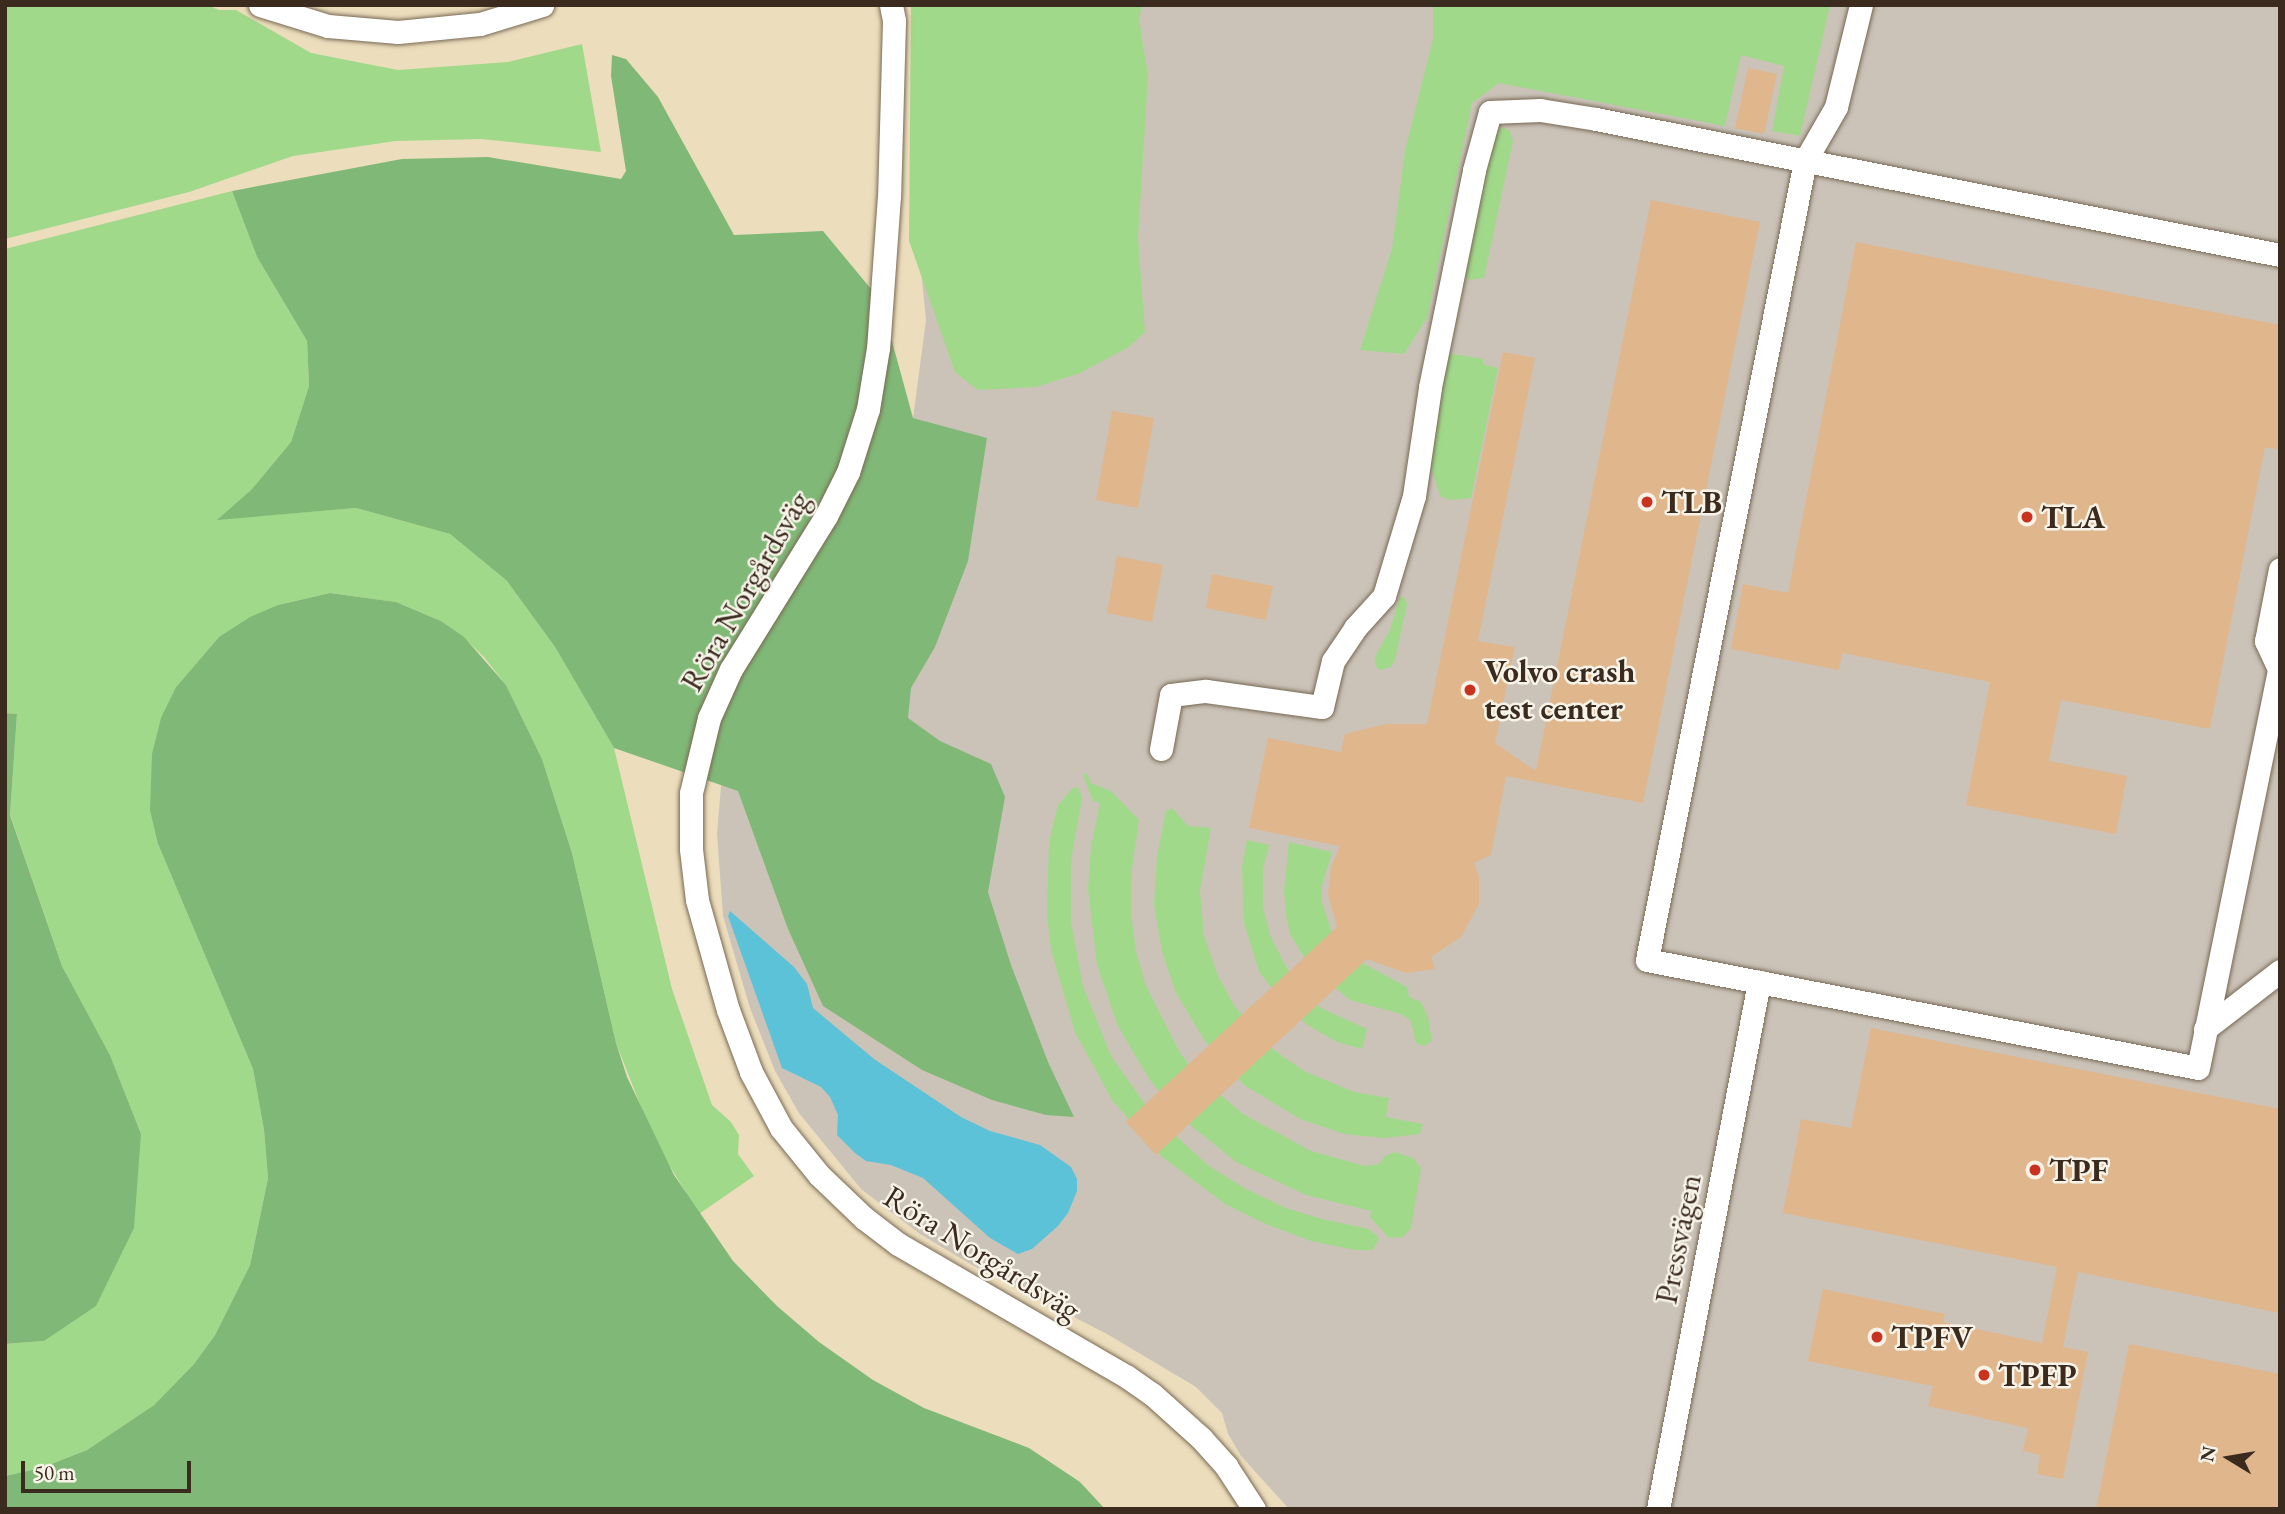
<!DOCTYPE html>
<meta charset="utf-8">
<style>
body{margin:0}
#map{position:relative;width:2285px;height:1514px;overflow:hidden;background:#ecdebc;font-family:"EB Garamond",serif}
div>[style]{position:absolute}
.industrial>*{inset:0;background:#cbc3b8}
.green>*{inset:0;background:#a1d98b}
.forest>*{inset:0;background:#80b977}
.water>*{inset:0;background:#5bc2d8}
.building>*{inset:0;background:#e0b68c}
.roads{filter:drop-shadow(0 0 2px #796955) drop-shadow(0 0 2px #796955)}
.street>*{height:23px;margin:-11.5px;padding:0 11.5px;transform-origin:11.5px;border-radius:11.5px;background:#fff}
.dots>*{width:19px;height:19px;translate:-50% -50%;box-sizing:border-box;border:4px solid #f7f3e8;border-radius:50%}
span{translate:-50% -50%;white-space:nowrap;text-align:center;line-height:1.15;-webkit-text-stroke:5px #f7f3e8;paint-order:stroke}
.poi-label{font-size:32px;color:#3b2a1e;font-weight:700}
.left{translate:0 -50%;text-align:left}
.street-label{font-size:32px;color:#3b2a1e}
.frame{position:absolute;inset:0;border:7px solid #3b2a1e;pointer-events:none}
.north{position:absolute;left:2194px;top:1423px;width:70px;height:70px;-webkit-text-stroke:5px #f7f3e8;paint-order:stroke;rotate:281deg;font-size:19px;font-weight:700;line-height:28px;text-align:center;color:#3b2a1e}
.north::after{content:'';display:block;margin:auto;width:24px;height:32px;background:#3b2a1e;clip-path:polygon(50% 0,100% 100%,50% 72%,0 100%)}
.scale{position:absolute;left:21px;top:1461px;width:170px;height:32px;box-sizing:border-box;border:4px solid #3b2a1e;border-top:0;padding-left:9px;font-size:21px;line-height:24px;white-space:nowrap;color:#3b2a1e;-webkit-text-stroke:5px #f7f3e8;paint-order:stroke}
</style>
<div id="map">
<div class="industrial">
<i style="clip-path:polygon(923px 5px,2280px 5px,2280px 1509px,1289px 1509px,1241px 1456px,1228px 1434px,1222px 1413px,1196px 1387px,1107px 1334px,972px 1265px,920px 1234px,861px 1189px,799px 1113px,775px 1071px,750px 1008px,723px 916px,717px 834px,722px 774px,910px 441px,926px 320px,919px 249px)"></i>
</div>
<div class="green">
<i style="clip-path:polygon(5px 5px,207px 5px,219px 10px,236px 10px,311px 53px,398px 70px,508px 62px,582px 44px,601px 152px,482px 139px,396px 141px,293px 156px,189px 192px,5px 239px)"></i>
<i style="clip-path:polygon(911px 5px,1142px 5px,1139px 19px,1148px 76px,1138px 238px,1145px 332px,1129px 347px,1080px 373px,1036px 387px,978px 390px,955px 372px,909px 241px)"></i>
<i style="clip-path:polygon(1433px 5px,1830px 5px,1800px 136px,1772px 131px,1784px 66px,1741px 55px,1725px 126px,1499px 83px,1472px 103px,1427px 318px,1404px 354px,1360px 350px,1392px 249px,1405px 151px,1433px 39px)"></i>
<i style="clip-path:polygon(1502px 127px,1510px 131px,1513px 141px,1484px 278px,1469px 280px,1463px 273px,1490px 140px)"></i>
<i style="clip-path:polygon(232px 191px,257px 257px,307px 341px,309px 386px,291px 442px,251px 490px,219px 519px,356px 508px,450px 534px,507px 581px,555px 647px,614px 748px,672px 989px,712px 1105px,731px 1122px,739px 1135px,738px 1154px,754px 1176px,699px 1214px,654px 1140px,616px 1043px,572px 853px,542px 759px,506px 685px,484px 657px,463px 637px,441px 621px,396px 602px,330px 593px,278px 605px,219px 637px,176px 687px,158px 844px,253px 1069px,264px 1130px,268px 1178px,250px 1265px,215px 1335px,194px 1364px,154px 1405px,87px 1450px,41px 1468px,5px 1476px,5px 1344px,44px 1341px,141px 1134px,110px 1055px,62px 966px,10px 814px,17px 714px,5px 713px,5px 249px)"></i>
<i style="clip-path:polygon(1447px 353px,1483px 359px,1483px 364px,1498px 368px,1471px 498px,1449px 500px,1440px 496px,1427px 453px)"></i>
<i style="clip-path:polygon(1400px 597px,1405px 598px,1407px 604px,1395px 660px,1391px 667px,1380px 670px,1375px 665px,1376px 655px,1390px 630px)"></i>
<i style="clip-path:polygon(1087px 773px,1091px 783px,1111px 791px,1139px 820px,1132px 869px,1131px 913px,1136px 951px,1146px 986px,1180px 1053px,1200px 1078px,1243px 1114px,1311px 1151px,1365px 1166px,1379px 1164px,1385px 1156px,1395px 1152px,1413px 1158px,1421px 1168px,1411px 1228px,1403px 1237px,1389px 1238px,1370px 1217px,1371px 1211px,1306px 1195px,1236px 1162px,1184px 1120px,1149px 1079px,1118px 1026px,1097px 965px,1088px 889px,1091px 847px,1100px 803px,1093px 801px,1083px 775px)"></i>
<i style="clip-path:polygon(1078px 787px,1082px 798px,1071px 860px,1071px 922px,1083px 986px,1111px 1056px,1152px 1114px,1209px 1166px,1246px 1189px,1286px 1208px,1322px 1219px,1369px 1229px,1379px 1238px,1373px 1250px,1355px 1250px,1311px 1241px,1266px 1224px,1225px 1204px,1162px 1157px,1112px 1100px,1075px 1032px,1051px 950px,1047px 915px,1049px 842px,1058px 805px,1073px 788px)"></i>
<i style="clip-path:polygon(1172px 808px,1188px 826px,1211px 828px,1200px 890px,1204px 936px,1218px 976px,1235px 1007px,1274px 1050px,1304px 1071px,1354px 1092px,1389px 1098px,1386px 1117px,1423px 1124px,1420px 1134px,1384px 1138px,1344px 1134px,1300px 1119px,1244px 1085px,1205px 1041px,1176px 993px,1162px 952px,1154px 905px,1157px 856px,1166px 811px)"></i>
<i style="clip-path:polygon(1247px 840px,1269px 845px,1263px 869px,1263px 907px,1270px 935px,1284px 963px,1296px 984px,1321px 1008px,1367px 1029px,1362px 1049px,1337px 1042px,1309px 1026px,1286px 1006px,1259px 972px,1244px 923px,1242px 867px)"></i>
<i style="clip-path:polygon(1289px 842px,1332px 852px,1322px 886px,1322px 902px,1331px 930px,1355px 959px,1407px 987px,1409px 997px,1421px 1002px,1428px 1017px,1432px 1041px,1424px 1046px,1416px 1043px,1411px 1021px,1401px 1014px,1350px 1000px,1311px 968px,1290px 934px,1286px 915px,1284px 890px)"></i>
</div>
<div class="forest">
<i style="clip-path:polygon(612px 55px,626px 59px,658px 97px,734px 235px,823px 231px,881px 301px,913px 418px,987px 438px,968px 561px,935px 647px,911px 688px,908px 718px,940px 741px,991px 764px,1005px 797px,988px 892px,1011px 965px,1048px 1062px,1074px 1117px,1046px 1115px,992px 1100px,922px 1070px,823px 1006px,788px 929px,738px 791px,614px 748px,555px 647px,507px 581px,450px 534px,356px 508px,217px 520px,251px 490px,291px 442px,309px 386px,307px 341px,257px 257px,232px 191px,402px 159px,488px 157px,621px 179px,626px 171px,611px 76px)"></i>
<i style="clip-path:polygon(330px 593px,396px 602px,441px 621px,464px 637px,506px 685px,542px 759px,572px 853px,616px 1043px,627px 1077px,674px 1175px,733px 1261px,777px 1306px,819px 1342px,873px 1380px,924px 1408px,1029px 1448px,1080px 1482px,1105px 1509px,5px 1509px,5px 1476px,41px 1468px,87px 1450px,154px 1405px,194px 1364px,215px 1335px,250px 1265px,268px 1178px,264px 1130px,253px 1069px,158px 844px,150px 810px,152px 754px,161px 718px,176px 687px,219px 637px,250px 617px,278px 605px)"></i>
<i style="clip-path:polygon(5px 713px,17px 714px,10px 815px,62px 966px,110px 1055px,141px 1134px,134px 1228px,96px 1306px,44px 1341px,5px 1344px)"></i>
</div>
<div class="water">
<i style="clip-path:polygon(730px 911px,794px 967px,807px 984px,813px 1008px,874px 1059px,961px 1117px,990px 1131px,1040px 1145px,1071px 1167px,1077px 1179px,1077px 1191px,1068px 1213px,1058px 1226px,1032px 1249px,1018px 1254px,990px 1238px,923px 1178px,891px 1165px,866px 1161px,855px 1153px,837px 1135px,838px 1115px,830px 1097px,821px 1087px,782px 1068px,728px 916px)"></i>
</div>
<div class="building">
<i style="clip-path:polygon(1748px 68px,1777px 74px,1764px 134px,1735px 128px)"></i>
<i style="clip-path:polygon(1651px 200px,1760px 222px,1643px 803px,1506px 776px,1491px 855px,1474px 863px,1479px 876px,1479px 904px,1461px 937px,1431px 957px,1435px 969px,1406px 973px,1367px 959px,1156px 1155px,1126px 1122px,1337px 927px,1328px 894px,1331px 867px,1340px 846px,1249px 828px,1268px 738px,1341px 752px,1345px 734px,1386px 724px,1427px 724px,1503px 352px,1535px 358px,1478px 641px,1515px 647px,1495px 743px,1536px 771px)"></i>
<i style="clip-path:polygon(1856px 242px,2280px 325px,2280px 450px,2265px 447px,2210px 729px,2061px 700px,2049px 761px,2127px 776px,2116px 834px,1966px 805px,1990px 682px,1842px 653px,1839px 670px,1731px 649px,1743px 584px,1788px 593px)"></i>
<i style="clip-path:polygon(1112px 411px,1154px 418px,1138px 508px,1096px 500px)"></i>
<i style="clip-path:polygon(1117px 556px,1163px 565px,1152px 622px,1107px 613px)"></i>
<i style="clip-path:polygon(1212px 574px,1273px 586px,1266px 620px,1206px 608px)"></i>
<i style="clip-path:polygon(1871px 1028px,2280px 1109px,2280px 1313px,2078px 1272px,2063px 1347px,2088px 1352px,2063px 1479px,2037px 1474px,2040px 1455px,2023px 1451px,2028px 1428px,1928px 1406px,1933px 1386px,1808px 1361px,1823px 1289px,1945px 1314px,1943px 1322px,2042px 1343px,2057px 1267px,1783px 1213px,1801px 1119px,1851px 1128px)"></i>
<i style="clip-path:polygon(2129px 1344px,2280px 1374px,2280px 1509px,2096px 1509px)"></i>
</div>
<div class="roads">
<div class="street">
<i style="left:260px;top:5px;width:71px;rotate:17.2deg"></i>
<i style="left:328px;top:26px;width:70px;rotate:4.9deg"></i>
<i style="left:398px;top:32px;width:82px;rotate:-5.6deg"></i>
<i style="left:480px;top:24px;width:65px;rotate:-17deg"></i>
<i style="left:891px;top:5px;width:16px;rotate:79deg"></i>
<i style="left:894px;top:21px;width:175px;rotate:91.6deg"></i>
<i style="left:889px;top:196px;width:152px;rotate:94.1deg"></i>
<i style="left:878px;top:348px;width:62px;rotate:99.3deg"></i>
<i style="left:868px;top:409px;width:66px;rotate:107.6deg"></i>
<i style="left:848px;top:472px;width:49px;rotate:116.6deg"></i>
<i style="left:826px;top:516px;width:180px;rotate:121.8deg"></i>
<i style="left:731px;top:669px;width:54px;rotate:114.2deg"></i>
<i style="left:709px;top:718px;width:77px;rotate:103.5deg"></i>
<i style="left:691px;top:793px;width:56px;rotate:90deg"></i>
<i style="left:691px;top:849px;width:51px;rotate:83.3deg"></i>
<i style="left:697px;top:900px;width:114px;rotate:74.3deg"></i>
<i style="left:728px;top:1010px;width:66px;rotate:69.6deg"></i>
<i style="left:751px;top:1072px;width:64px;rotate:61.8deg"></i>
<i style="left:781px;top:1128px;width:60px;rotate:51deg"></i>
<i style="left:819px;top:1175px;width:62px;rotate:43.7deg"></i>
<i style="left:864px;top:1218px;width:43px;rotate:37.4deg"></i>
<i style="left:898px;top:1244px;width:263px;rotate:30.1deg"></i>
<i style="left:1126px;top:1376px;width:32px;rotate:35deg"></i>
<i style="left:1152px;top:1394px;width:66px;rotate:41.9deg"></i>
<i style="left:1201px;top:1438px;width:38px;rotate:48deg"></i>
<i style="left:1226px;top:1466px;width:51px;rotate:56.9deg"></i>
<i style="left:1861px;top:5px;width:105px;rotate:103.8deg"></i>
<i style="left:1836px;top:107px;width:62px;rotate:119.9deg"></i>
<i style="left:1805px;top:161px;width:814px;rotate:101.19deg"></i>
<i style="left:1647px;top:960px;width:561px;rotate:11.09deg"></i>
<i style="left:2198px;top:1068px;width:407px;rotate:-78.5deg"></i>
<i style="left:2279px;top:669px;width:31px;rotate:-115deg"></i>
<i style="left:2266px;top:641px;width:73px;rotate:-79deg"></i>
<i style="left:1161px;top:749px;width:55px;rotate:-79.5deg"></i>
<i style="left:1171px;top:695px;width:35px;rotate:-7deg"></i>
<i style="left:1206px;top:691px;width:117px;rotate:7.9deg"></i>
<i style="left:1322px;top:707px;width:47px;rotate:-76.6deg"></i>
<i style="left:1333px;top:661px;width:40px;rotate:-56deg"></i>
<i style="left:1355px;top:628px;width:43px;rotate:-47.8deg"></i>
<i style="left:1384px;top:596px;width:104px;rotate:-73.3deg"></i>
<i style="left:1414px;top:496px;width:110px;rotate:-81.6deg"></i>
<i style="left:1430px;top:387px;width:221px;rotate:-78.5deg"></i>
<i style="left:1474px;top:170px;width:60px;rotate:-74.6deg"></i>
<i style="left:1490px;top:112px;width:50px;rotate:-2.3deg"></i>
<i style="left:1540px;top:110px;width:57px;rotate:9.1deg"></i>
<i style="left:1596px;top:119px;width:697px;rotate:11.25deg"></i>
<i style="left:2205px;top:1029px;width:95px;rotate:-37.7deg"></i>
<i style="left:1658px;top:1509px;width:537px;rotate:-79.15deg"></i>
</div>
</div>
<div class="dots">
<i style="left:1647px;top:502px;background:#c8321e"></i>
<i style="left:2027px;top:517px;background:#c8321e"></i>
<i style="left:1470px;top:690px;background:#c8321e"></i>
<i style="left:2035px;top:1170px;background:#c8321e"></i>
<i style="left:1877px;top:1337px;background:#c8321e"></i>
<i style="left:1984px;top:1375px;background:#c8321e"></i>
</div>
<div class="poi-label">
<span class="left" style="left:1661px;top:502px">TLB</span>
<span class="left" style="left:2041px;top:517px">TLA</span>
<span class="left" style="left:1484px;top:690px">Volvo crash<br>test center</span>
<span class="left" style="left:2049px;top:1170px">TPF</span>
<span class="left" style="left:1891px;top:1337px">TPFV</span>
<span class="left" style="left:1998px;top:1375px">TPFP</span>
</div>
<div class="street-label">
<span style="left:745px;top:591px;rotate:-60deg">Röra Norgårdsväg</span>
<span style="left:1678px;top:1239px;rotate:-79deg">Pressvägen</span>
<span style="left:982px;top:1253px;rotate:32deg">Röra Norgårdsväg</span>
</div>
<div class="frame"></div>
<div class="north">N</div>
<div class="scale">50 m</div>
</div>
